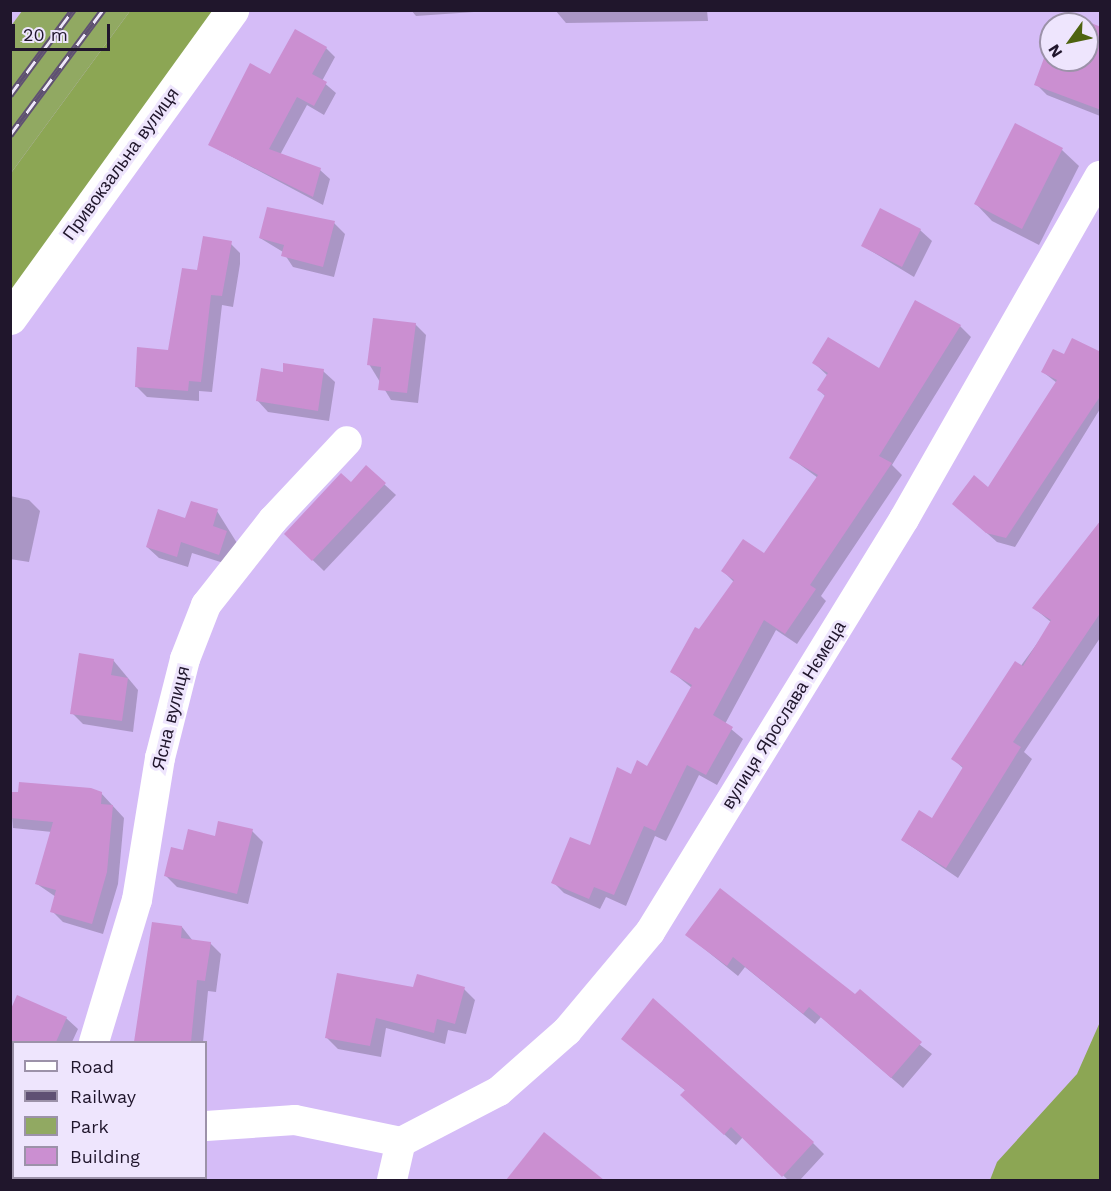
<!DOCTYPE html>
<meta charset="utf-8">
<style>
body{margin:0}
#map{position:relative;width:1111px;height:1191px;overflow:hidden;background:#d5bcf7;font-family:"Work Sans",sans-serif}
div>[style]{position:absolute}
.green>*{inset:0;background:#91a962}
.forest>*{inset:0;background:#8ca654}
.shadow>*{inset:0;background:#0003}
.building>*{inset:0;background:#cb8fd1}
.minor>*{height:30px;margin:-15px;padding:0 15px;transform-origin:15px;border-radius:15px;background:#fff}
.tertiary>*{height:33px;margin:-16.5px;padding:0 16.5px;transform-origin:16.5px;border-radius:16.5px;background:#fff}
.rail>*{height:7px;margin-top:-3.5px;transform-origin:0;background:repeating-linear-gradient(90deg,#eee5fd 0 14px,#5f5073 0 28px);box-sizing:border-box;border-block:2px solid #5f5073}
span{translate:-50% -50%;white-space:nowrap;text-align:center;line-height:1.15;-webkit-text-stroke:6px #eee5fd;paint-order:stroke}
.street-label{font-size:18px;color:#20162c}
.frame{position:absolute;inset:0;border:12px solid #20162c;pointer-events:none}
.legend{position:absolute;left:12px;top:1041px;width:195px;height:138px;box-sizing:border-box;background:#eee5fd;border:2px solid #9c92a9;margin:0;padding:8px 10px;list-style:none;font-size:18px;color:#20162c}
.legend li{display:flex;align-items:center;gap:12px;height:30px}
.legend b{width:30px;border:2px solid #9c92a9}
.north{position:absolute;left:1039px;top:12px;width:60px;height:60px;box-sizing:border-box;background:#eee5fd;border:2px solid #9c92a9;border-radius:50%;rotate:237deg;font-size:16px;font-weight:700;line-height:24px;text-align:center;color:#20162c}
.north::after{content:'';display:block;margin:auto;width:21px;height:27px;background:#4e6310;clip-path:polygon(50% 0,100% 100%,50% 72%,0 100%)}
.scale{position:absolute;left:12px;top:24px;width:98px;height:27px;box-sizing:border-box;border:3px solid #20162c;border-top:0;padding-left:8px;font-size:18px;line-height:21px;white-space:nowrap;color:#20162c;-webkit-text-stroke:4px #eee5fd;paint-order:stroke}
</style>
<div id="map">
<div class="green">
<i style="clip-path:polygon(22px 11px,130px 11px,11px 173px,11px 26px)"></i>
</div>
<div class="forest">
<i style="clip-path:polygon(130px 11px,232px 11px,11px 318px,11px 173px)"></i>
<i style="clip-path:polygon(1100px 1022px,1100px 1180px,990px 1180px,997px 1162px,1077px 1074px)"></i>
</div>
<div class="shadow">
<i style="clip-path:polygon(411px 10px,474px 10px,474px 12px,416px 16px)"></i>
<i style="clip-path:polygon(707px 10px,708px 21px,566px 23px,555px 10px)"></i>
<i style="clip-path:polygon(1081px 21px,1100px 28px,1100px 116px,1047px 95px,1036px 84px,1048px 52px,1051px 60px,1087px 60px,1087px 24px)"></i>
<i style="clip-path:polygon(326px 48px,335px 57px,322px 81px,336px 93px,324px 115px,307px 105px,280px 155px,320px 170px,330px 179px,323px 205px,210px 145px,271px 76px)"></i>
<i style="clip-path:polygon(1016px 125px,1062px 150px,1079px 166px,1039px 245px,992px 221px,976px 204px)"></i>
<i style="clip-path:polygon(334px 223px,345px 234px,334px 277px,293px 267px,283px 252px,260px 238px)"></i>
<i style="clip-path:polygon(920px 230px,932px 241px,914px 277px,863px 246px)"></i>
<i style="clip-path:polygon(229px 242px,240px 253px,240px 264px,233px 307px,222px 305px,212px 392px,199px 391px,199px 401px,147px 397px,136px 386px,169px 351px,199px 272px)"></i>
<i style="clip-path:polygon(415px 324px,426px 335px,418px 403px,391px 400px,369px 364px)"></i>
<i style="clip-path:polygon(960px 326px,971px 337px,892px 465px,902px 475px,821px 596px,826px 601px,797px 644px,776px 630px,725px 724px,743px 739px,717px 785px,699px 775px,666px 841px,655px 836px,626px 906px,606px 897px,600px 909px,564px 893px,553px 882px,590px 847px,632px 776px,648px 768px,692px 688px,672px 672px,734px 582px,723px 571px,764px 555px,818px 478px,791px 458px,826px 397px,819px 390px,828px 376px,814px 363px,879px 370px)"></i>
<i style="clip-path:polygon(1100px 354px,1100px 409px,1015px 547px,997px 542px,964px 513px,989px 489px,1057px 383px,1043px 372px,1065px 356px)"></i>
<i style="clip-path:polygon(323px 371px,335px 382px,329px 421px,268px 412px,257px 400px,284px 374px)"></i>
<i style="clip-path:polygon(351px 484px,384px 484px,396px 495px,324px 571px,297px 545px)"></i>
<i style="clip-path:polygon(10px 496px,29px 500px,40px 511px,29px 562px,10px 559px)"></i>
<i style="clip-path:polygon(217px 511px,237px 543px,230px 565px,192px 553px,188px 567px,159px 558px,147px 547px,186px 520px)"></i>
<i style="clip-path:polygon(1100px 522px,1100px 638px,1024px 752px,1032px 759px,958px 878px,902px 840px,933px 820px,964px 769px,953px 759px,1052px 623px,1034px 608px)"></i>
<i style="clip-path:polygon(113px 660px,138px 690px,133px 732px,83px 724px,72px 713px)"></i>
<i style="clip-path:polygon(10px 793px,101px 793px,124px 818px,118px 884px,103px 934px,63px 922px,52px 911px,56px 897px,37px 884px,52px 832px,13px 828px)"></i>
<i style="clip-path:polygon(252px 831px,263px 842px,248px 904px,177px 887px,166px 876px,185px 851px,216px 837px)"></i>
<i style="clip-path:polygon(153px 923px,182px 927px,193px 941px,210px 943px,221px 954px,216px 992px,208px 991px,203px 1042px,136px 1042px)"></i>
<i style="clip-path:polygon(687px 935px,856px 996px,932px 1054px,903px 1088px,821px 1017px,815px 1024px,745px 967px,738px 976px)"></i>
<i style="clip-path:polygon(415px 989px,464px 989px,475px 1000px,466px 1034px,448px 1030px,445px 1044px,386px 1028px,381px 1057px,338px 1049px,327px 1038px)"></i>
<i style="clip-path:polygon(10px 1015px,66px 1018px,78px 1029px,72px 1042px,14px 1042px,10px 1104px)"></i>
<i style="clip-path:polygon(623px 1039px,813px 1143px,824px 1154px,800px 1180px,788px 1180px,743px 1137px,736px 1145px,693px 1106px,686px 1091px)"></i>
<i style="clip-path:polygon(588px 1169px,598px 1180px,526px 1180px,516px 1170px)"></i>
</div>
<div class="building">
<i style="clip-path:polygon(1081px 19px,1101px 27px,1101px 110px,1034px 85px,1047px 50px,1051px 60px,1087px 60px,1087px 24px,1079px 24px)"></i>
<i style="clip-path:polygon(295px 29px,327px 47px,312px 74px,327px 82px,314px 106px,297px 97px,269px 149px,321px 168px,313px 197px,208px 145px,250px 63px,270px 74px)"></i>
<i style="clip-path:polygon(1015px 123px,1063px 148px,1022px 229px,974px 204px)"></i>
<i style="clip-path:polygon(267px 207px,335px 221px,323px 267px,281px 256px,284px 245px,259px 238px)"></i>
<i style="clip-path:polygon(880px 208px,921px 229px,902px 267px,861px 246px)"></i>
<i style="clip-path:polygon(203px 236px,232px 241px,222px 296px,211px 295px,201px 382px,189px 381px,188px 391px,135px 387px,137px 347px,168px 350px,182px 268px,197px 270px)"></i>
<i style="clip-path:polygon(915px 300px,961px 325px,879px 456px,892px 463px,810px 585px,816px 589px,785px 634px,764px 620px,713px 715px,733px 727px,706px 775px,687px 765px,655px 831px,644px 826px,614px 895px,594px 887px,589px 899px,551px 883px,570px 837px,590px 845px,617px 767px,631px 774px,637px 760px,647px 766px,692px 685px,670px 672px,695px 627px,699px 629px,734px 580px,721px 571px,743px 539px,764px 553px,818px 475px,789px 458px,825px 395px,817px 390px,828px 373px,812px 363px,828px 337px,879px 368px)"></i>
<i style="clip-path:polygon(373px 318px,416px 323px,407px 393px,378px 390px,381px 367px,367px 365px)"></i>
<i style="clip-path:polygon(1072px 338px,1101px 352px,1101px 395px,1006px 538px,986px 533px,952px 504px,974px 475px,988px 487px,1057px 380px,1041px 372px,1053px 349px,1064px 354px)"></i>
<i style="clip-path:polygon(283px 363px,324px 369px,318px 411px,256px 401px,261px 368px,283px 372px)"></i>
<i style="clip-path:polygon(366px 465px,386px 483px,312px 561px,284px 534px,341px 473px,351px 482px)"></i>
<i style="clip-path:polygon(191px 501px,218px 509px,213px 526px,227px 531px,219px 555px,181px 542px,177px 557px,146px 547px,158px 509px,185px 518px)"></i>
<i style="clip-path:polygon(1101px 520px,1101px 612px,1013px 742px,1021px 747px,946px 868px,901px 840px,919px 810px,932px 818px,963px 767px,951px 759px,1015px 661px,1023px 666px,1051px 620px,1032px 608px)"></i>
<i style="clip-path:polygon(79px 653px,114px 659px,111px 675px,128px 678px,122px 721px,70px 714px)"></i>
<i style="clip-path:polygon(19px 782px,91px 788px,102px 792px,101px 804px,113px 805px,107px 872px,92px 924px,50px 912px,56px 890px,35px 884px,53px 822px,10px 818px,10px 792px,18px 792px)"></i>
<i style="clip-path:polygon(218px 821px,253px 829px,237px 894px,164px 876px,171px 847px,183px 850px,188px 829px,215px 836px)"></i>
<i style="clip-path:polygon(720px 888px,855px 994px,860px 989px,922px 1042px,891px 1078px,809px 1007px,803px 1014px,733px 957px,727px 966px,685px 935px)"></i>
<i style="clip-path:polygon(152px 922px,182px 926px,181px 938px,211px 942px,205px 981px,197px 980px,191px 1042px,134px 1042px)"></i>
<i style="clip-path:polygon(337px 973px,413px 987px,417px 974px,465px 987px,455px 1024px,437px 1019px,434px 1033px,376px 1018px,370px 1046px,325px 1038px)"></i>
<i style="clip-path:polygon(17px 995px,67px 1017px,56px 1042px,10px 1042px,10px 1011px)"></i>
<i style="clip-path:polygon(653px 998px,814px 1142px,782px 1177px,731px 1127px,724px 1135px,680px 1095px,685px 1090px,621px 1039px)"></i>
<i style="clip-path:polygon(544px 1132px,604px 1180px,506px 1180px)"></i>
</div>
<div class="minor">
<i style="left:94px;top:1042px;width:148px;rotate:-73.2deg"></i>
<i style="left:137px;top:900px;width:144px;rotate:-80.8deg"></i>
<i style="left:160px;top:758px;width:102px;rotate:-75.8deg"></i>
<i style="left:185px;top:659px;width:58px;rotate:-68.7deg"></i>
<i style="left:206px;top:605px;width:108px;rotate:-51.8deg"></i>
<i style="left:273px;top:520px;width:108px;rotate:-46.9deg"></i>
<i style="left:206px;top:1126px;width:89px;rotate:-3.9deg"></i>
<i style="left:295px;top:1120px;width:108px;rotate:11.7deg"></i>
<i style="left:10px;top:1139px;width:4px"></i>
<i style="left:392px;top:1180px;width:39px;rotate:-77deg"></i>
<i style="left:401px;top:1142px;width:110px;rotate:-27.5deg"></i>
<i style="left:499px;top:1091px;width:91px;rotate:-41.4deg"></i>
<i style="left:567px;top:1031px;width:129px;rotate:-50deg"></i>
<i style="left:650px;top:932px;width:485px;rotate:-58.4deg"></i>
<i style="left:904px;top:519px;width:395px;rotate:-60.3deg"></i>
</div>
<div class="tertiary">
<i style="left:10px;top:318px;width:380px;rotate:-54.2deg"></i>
</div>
<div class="rail">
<i style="left:10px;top:95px;width:106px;rotate:-53.5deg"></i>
<i style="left:10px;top:135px;width:156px;rotate:-53.4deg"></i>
</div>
<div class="street-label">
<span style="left:121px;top:164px;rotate:-54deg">Привокзальна вулиця</span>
<span style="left:784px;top:715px;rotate:-58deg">вулиця Ярослава Нємеца</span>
<span style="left:171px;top:718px;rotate:-76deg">Ясна вулиця</span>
</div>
<div class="frame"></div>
<ul class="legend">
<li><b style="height:8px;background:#fff"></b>Road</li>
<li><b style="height:8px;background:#5f5073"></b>Railway</li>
<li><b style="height:16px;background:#91a962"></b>Park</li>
<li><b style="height:16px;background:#cb8fd1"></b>Building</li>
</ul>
<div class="north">N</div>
<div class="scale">20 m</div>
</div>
